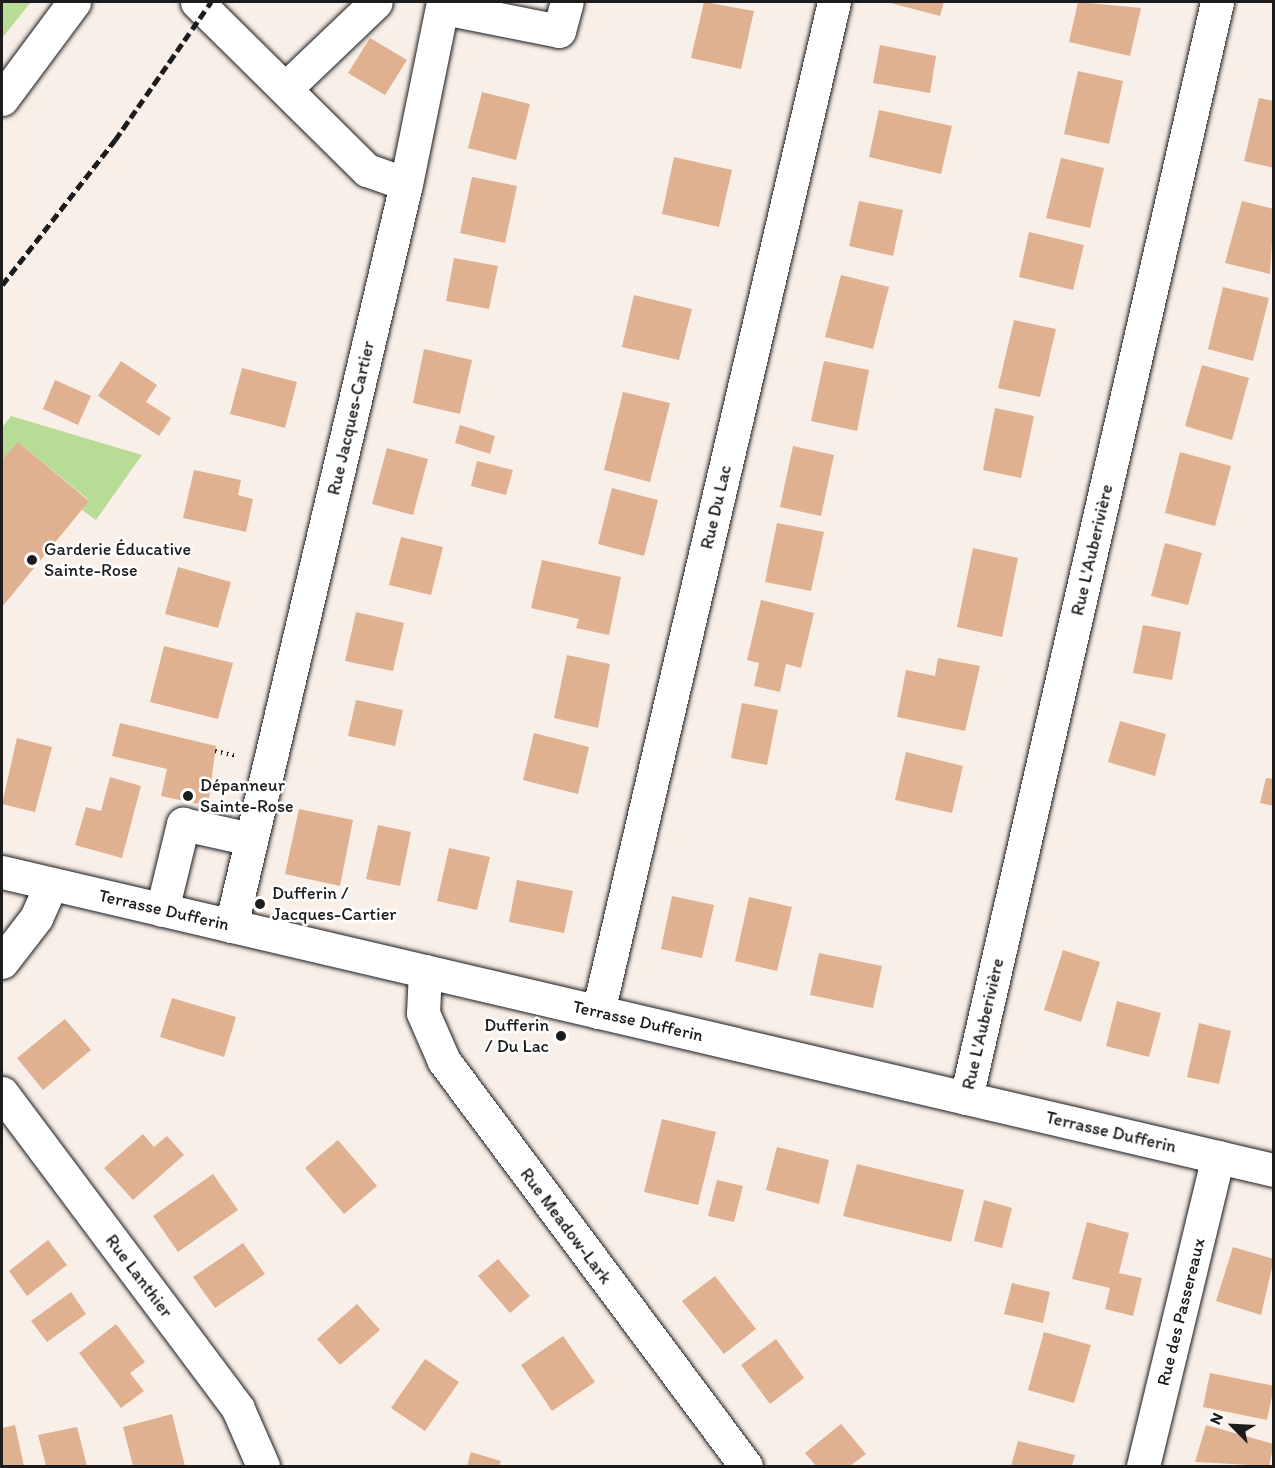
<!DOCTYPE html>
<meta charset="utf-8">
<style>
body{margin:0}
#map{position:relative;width:1275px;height:1468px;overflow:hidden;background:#f9efe9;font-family:Itim,sans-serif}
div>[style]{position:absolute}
.green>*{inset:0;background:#b8dc96}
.building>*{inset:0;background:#e0b191}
.path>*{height:4px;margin-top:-2px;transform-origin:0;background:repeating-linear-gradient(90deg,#1c1c1c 0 1.5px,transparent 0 6px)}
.roads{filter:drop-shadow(0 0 2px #1c1c1c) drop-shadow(0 0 2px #1c1c1c)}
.minor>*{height:33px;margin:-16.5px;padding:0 16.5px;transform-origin:16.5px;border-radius:16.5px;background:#fff}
.rail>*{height:4.5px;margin-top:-2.25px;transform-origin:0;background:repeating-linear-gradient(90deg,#1c1c1c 0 9px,transparent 0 13.5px)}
.dots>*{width:16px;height:16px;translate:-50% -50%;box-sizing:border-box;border:3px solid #fff;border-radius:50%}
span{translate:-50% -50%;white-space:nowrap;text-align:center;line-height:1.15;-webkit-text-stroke:5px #fff;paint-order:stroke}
.street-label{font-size:18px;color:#1c1c1c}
.poi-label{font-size:18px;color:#1c1c1c}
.left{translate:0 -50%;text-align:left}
.right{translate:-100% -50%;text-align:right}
.frame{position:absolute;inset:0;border:3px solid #1c1c1c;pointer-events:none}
.north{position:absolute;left:1203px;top:1396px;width:60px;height:60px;-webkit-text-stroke:4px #fff;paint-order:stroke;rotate:294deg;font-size:16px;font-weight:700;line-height:24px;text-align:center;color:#1c1c1c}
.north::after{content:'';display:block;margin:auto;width:21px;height:27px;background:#1c1c1c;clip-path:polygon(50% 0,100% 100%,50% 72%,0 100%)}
</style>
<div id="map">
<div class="green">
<i style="clip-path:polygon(2px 2px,31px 2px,2px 38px)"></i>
<i style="clip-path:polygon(11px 416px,142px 455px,96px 520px,82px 510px,89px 500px,19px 443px,2px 460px,2px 428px)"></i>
</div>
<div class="building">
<i style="clip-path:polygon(704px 2px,754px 11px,741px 69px,691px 58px)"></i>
<i style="clip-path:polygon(887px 2px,944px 2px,940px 16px)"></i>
<i style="clip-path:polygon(1078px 2px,1141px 8px,1130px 56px,1069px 42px)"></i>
<i style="clip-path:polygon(370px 38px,407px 60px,385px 95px,348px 73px)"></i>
<i style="clip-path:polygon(880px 45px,936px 56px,930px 93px,873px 83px)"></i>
<i style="clip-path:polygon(1078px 71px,1123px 81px,1109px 144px,1064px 134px)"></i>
<i style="clip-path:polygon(482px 92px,530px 104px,516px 160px,468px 148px)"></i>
<i style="clip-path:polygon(1259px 98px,1274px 101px,1274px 168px,1244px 161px)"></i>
<i style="clip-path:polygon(879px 110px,952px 126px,941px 174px,869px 157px)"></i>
<i style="clip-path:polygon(674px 157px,732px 170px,719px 227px,662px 214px)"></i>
<i style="clip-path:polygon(1061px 158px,1104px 168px,1090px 228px,1046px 218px)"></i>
<i style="clip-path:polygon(472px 177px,517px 186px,505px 243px,460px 233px)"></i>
<i style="clip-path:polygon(859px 201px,903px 210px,893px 256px,849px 246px)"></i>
<i style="clip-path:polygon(1242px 201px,1274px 209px,1270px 274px,1225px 263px)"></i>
<i style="clip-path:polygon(1029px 232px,1084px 245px,1073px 290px,1019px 277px)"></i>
<i style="clip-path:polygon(454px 258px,498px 266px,489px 309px,446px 301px)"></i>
<i style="clip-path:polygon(841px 275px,889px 287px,873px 349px,825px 337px)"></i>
<i style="clip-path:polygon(1223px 287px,1269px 298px,1253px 361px,1208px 349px)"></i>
<i style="clip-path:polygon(634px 295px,692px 309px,679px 360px,622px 347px)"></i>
<i style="clip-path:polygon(1014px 320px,1056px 329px,1040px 397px,998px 388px)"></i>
<i style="clip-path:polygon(424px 349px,472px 360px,460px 414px,413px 403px)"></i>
<i style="clip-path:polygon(121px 361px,157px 385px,146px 402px,171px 418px,159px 436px,98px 396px)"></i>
<i style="clip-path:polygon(824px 361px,869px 370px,857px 431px,811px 421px)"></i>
<i style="clip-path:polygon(1202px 365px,1249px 378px,1232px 440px,1185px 426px)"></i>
<i style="clip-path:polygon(242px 368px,297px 382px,285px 428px,230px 414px)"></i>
<i style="clip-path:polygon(55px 380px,91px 396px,78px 425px,43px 409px)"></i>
<i style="clip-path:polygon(623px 392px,670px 403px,650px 482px,604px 470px)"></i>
<i style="clip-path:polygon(995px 408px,1034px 416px,1021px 478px,983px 470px)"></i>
<i style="clip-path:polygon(460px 425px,495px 436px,490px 454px,455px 443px)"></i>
<i style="clip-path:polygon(18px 442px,89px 501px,2px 607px,2px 460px)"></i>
<i style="clip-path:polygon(793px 446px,834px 455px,821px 516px,780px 507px)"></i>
<i style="clip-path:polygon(387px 448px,428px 459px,413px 515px,372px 504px)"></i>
<i style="clip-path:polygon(1180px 452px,1231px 466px,1215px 526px,1165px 513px)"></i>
<i style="clip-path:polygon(477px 461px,513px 470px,506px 495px,471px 486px)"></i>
<i style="clip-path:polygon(194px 470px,241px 480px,238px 495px,253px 499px,246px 532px,183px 518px)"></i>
<i style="clip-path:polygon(612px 488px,658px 500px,644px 556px,598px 544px)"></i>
<i style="clip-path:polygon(777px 523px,824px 532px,811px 591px,765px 582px)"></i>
<i style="clip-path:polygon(401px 537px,443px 547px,431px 595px,389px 585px)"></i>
<i style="clip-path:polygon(1165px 543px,1202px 553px,1188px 605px,1151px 596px)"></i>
<i style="clip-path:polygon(973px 548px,1018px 558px,1002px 637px,957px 627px)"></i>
<i style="clip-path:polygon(542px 560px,621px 577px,609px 635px,576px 628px,579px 619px,531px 608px)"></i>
<i style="clip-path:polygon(178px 567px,231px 582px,218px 628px,165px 614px)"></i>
<i style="clip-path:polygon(761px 600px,814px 613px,801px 668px,786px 664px,780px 692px,754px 686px,759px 663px,747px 660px)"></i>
<i style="clip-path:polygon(356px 612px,404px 623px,393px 671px,345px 661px)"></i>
<i style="clip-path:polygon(1143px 625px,1181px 632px,1172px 680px,1133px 673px)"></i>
<i style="clip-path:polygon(164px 646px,233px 663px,218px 719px,150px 702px)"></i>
<i style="clip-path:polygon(567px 655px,610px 664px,598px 728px,554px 718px)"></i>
<i style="clip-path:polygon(938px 658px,980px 666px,965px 731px,897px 717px,906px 670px,935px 676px)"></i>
<i style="clip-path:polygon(356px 700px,403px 710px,395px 746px,348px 736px)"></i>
<i style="clip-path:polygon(742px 703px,778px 710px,767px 765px,731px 758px)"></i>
<i style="clip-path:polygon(1120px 721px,1166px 734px,1155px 776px,1108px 762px)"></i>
<i style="clip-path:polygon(120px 723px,216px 746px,208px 806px,161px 796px,167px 769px,112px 756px)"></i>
<i style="clip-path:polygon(534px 733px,589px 747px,578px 794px,523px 780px)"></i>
<i style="clip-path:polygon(17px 738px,52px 747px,35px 812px,2px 804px)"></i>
<i style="clip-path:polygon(906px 752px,963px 766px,952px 813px,895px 800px)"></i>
<i style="clip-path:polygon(110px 777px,141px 786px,122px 858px,75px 845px,86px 807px,101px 811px)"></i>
<i style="clip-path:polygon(1266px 778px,1274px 779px,1274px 806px,1260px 803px)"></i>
<i style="clip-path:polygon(299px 809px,353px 820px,340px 886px,285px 874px)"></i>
<i style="clip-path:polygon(378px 825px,411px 832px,400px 886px,366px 879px)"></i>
<i style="clip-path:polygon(449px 848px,490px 857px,477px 910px,437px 901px)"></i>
<i style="clip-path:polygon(517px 880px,573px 891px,564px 933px,509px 922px)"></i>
<i style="clip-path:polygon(672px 896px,714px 905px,702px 958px,661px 949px)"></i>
<i style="clip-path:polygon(749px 897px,792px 907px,777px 971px,735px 961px)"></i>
<i style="clip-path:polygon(1063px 950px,1100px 962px,1081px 1022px,1044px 1010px)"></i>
<i style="clip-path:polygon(819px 953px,882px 966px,873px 1008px,810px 995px)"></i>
<i style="clip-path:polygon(172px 998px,236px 1017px,224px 1057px,160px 1037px)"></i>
<i style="clip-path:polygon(1117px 1001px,1161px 1013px,1149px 1057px,1106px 1046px)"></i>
<i style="clip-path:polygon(65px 1019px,91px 1050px,43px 1090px,17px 1058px)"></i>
<i style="clip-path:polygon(1199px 1023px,1231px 1031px,1219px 1084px,1187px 1077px)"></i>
<i style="clip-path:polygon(662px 1119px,716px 1132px,698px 1205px,644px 1192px)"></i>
<i style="clip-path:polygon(143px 1134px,154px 1147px,167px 1136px,184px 1155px,133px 1200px,104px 1168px)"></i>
<i style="clip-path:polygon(338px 1140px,377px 1186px,344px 1214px,305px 1168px)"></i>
<i style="clip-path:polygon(777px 1147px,829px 1160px,819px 1204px,766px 1190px)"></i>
<i style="clip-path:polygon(857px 1164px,964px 1190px,951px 1242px,843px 1216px)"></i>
<i style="clip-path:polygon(213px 1174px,238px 1210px,178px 1252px,153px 1216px)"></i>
<i style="clip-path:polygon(717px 1180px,743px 1186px,734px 1222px,708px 1216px)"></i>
<i style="clip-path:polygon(984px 1200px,1012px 1208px,1002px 1248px,974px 1241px)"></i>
<i style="clip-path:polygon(1087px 1222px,1129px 1233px,1119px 1273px,1142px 1278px,1133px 1316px,1105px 1309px,1110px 1288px,1072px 1279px)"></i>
<i style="clip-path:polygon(48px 1240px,67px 1265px,27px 1296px,9px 1271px)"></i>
<i style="clip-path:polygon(243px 1243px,265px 1274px,215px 1308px,193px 1277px)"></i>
<i style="clip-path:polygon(1233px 1247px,1274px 1259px,1261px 1315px,1216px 1301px)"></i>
<i style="clip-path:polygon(498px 1259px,530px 1296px,510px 1313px,478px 1276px)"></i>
<i style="clip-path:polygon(715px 1276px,756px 1329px,724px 1354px,682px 1301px)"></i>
<i style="clip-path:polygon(1012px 1283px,1050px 1292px,1043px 1323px,1004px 1314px)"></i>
<i style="clip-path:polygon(71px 1292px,86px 1314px,47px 1342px,31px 1321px)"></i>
<i style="clip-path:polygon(357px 1304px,380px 1330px,340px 1365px,317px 1339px)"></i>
<i style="clip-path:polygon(116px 1324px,145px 1362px,130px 1373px,144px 1391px,121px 1408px,79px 1353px)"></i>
<i style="clip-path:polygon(1044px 1332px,1091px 1345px,1074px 1403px,1028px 1390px)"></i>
<i style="clip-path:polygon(563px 1336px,595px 1382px,552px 1411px,521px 1365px)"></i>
<i style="clip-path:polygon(776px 1339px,804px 1378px,770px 1404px,741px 1365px)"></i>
<i style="clip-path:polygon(425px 1359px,459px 1382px,425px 1431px,391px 1408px)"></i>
<i style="clip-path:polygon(1210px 1373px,1274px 1386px,1267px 1420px,1203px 1407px)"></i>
<i style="clip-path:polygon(172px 1414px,185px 1466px,133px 1466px,123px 1427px)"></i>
<i style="clip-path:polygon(841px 1424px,866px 1454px,850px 1466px,816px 1466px,805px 1453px)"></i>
<i style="clip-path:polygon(15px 1425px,24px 1466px,2px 1466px,2px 1428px)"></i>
<i style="clip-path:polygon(1206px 1425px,1274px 1444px,1269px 1466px,1195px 1462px)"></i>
<i style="clip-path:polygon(77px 1427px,87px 1466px,46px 1466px,38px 1435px)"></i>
<i style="clip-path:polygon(1018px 1441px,1075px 1455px,1072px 1466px,1011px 1466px)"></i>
<i style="clip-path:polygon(471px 1452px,501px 1461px,499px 1466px,467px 1466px)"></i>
</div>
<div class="path">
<i style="left:215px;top:751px;width:23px;rotate:13deg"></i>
</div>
<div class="roads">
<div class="minor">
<i style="left:197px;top:2px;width:239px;rotate:44.7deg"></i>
<i style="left:367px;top:170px;width:41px;rotate:19.7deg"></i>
<i style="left:444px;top:8px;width:117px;rotate:11.3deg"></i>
<i style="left:559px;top:31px;width:30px;rotate:-75deg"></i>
<i style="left:286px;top:88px;width:124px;rotate:-43.7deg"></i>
<i style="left:2px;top:99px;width:121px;rotate:-53.4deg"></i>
<i style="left:2px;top:872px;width:1306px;rotate:13.19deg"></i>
<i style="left:162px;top:910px;width:89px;rotate:-76.3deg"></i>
<i style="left:183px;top:824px;width:70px;rotate:12.4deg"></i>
<i style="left:231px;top:926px;width:762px;rotate:-76.73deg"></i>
<i style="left:406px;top:184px;width:186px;rotate:-78.5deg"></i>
<i style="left:2px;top:962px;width:56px;rotate:-52.3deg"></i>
<i style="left:36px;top:918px;width:37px;rotate:-66deg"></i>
<i style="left:425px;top:971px;width:42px;rotate:92.7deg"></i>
<i style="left:423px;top:1013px;width:52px;rotate:66.4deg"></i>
<i style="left:444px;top:1061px;width:505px;rotate:53.29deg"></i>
<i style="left:598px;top:1012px;width:1037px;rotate:-76.85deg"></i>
<i style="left:2px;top:1093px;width:394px;rotate:53.2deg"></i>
<i style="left:238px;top:1409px;width:62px;rotate:66.3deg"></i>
<i style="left:966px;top:1098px;width:1124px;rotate:-77.1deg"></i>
<i style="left:1143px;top:1466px;width:318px;rotate:-76.4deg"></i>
</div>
</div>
<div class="rail">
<i style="left:2px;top:285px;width:184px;rotate:-52.1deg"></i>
<i style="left:115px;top:140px;width:168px;rotate:-55.2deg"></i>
</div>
<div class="dots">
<i style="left:32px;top:560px;background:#1c1c1c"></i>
<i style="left:188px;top:796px;background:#1c1c1c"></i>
<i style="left:260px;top:904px;background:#1c1c1c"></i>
<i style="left:561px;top:1036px;background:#1c1c1c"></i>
</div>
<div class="street-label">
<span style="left:351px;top:418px;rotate:-77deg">Rue Jacques-Cartier</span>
<span style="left:716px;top:507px;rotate:-77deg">Rue Du Lac</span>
<span style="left:1092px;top:550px;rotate:-77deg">Rue L'Auberivière</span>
<span style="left:164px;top:910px;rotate:13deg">Terrasse Dufferin</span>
<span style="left:638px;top:1021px;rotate:13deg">Terrasse Dufferin</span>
<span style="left:983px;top:1024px;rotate:-77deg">Rue L'Auberivière</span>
<span style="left:1111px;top:1132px;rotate:13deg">Terrasse Dufferin</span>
<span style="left:566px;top:1226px;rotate:53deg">Rue Meadow-Lark</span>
<span style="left:139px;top:1276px;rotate:53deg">Rue Lanthier</span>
<span style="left:1181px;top:1312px;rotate:-76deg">Rue des Passereaux</span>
</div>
<div class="poi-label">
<span class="left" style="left:44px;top:560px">Garderie Éducative<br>Sainte-Rose</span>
<span class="left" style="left:200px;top:796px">Dépanneur<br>Sainte-Rose</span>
<span class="left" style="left:272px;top:904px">Dufferin /<br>Jacques-Cartier</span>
<span class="right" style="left:549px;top:1036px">Dufferin<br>/ Du Lac</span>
</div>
<div class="frame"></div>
<div class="north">N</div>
</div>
